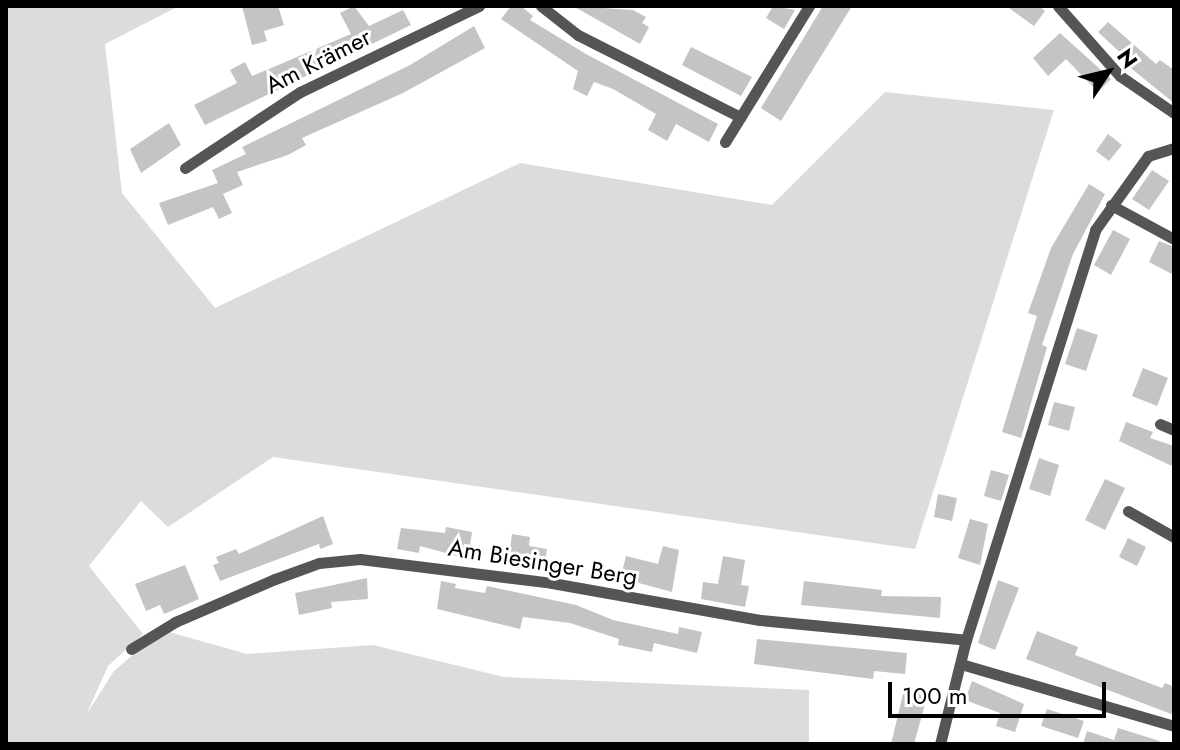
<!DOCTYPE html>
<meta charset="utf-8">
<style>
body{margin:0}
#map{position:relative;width:1180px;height:750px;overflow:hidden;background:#fff;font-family:Jost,sans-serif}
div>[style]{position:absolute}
.green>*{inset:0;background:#dcdcdc}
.building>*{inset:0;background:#c4c4c4}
.minor>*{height:11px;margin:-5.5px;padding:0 5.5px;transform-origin:5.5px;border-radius:5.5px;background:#555}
span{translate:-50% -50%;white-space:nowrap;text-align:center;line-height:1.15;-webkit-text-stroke:6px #fff;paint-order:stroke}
.street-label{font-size:24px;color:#000}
.frame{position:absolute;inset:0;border:8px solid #000;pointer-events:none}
.north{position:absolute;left:1068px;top:32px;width:80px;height:80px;-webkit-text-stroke:6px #fff;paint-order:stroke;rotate:55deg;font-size:22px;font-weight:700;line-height:32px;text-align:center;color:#000}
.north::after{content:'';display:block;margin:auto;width:28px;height:36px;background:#000;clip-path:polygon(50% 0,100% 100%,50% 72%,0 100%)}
.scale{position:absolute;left:888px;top:682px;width:218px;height:36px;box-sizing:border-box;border:4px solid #000;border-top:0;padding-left:10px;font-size:24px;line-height:28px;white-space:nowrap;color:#000;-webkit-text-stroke:6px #fff;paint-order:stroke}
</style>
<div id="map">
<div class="green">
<i style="clip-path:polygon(6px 6px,179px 6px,105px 44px,122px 193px,215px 308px,520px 163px,772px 205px,885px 92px,1054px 110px,915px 549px,273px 457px,168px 527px,141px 501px,89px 566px,143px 634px,108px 666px,86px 715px,114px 671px,162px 630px,247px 654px,373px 645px,504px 677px,809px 690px,809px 744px,6px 744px)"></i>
</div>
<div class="building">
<i style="clip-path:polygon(242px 6px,278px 6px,284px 25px,264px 31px,267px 41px,252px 45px)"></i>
<i style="clip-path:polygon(354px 6px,369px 26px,403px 10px,411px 25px,205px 125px,194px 105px,237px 83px,230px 70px,245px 62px,252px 76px,351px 34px,340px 13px)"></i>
<i style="clip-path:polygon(511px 6px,521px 6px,533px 16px,530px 20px,586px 54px,718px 124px,709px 142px,676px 124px,667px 141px,648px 130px,656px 114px,613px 89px,594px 82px,587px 96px,573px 89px,578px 71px,501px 19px)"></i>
<i style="clip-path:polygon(573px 6px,633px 10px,646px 17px,642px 23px,649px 27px,640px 44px)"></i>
<i style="clip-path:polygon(773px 6px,795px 10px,784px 29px,766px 18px)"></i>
<i style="clip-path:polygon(823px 6px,852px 6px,781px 121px,761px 108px)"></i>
<i style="clip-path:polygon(1006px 6px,1039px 6px,1045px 11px,1034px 26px)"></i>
<i style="clip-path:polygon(1108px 22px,1156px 64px,1160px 60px,1174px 70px,1174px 103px,1122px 61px,1125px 57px,1098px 32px)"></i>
<i style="clip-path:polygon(474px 26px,485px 48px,403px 93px,302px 138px,306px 145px,288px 155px,237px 172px,243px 185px,223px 194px,232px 213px,219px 219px,213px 207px,168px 225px,159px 203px,218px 183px,212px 170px,246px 154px,242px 147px,410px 65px)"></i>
<i style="clip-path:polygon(1060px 33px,1111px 79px,1098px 92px,1066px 59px,1048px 76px,1033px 58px)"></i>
<i style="clip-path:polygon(691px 47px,752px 77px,741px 96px,682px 65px)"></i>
<i style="clip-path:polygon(169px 123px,181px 145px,141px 173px,130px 149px)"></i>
<i style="clip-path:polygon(1108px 134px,1122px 145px,1109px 161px,1096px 151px)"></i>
<i style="clip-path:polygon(1152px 170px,1169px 181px,1149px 210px,1132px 199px)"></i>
<i style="clip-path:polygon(1089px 184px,1105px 194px,1073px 254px,1042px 345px,1047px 347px,1021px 438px,1002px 432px,1037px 316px,1028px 313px,1051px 248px)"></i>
<i style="clip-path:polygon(1113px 230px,1130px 239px,1111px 275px,1094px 265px)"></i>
<i style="clip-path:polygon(1159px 241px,1174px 247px,1174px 275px,1149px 262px)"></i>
<i style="clip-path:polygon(1077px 328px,1098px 335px,1086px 371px,1065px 364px)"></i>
<i style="clip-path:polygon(1143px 368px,1168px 378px,1157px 406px,1132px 396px)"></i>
<i style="clip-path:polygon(1054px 402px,1075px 407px,1069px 431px,1048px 425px)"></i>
<i style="clip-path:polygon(1126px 422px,1153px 432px,1150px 438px,1174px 446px,1174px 467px,1119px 441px)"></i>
<i style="clip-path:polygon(1039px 458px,1059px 465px,1050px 496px,1029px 489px)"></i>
<i style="clip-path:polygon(991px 470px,1009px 475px,1001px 501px,984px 496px)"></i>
<i style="clip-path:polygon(1105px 479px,1125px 488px,1105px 530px,1085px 520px)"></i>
<i style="clip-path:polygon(938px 494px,957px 498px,952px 521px,934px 517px)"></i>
<i style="clip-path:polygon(323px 516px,333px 544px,320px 549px,319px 544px,220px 581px,213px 565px,219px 563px,216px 557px,236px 549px,239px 554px)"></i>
<i style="clip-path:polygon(970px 519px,988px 524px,980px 565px,958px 558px)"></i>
<i style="clip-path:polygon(446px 527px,472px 532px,468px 559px,420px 546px,419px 553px,397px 549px,401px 528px,445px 533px)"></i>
<i style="clip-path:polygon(512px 534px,530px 537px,529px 546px,547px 549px,544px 569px,508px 564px)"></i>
<i style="clip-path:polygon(1128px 538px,1146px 547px,1137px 566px,1119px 557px)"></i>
<i style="clip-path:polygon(663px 546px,679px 550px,672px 592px,635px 582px,636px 575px,622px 572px,626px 556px,658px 564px)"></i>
<i style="clip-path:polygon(723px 556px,745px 560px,741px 585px,749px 586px,745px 607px,701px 599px,703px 582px,718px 584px)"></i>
<i style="clip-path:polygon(185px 565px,199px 599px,164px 614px,160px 605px,146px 611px,135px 584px)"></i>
<i style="clip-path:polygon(367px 578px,368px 599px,331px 602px,332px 608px,299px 615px,295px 593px)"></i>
<i style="clip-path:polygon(998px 580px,1019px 588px,995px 650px,978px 643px)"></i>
<i style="clip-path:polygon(441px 581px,456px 584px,455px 588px,485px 593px,487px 586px,576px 605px,613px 620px,678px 634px,679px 627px,702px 632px,697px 653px,654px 643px,652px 652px,618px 645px,619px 639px,570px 623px,523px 617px,520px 629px,437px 609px)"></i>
<i style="clip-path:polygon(804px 581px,882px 590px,881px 596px,941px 597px,940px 618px,801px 605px)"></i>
<i style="clip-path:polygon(1037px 631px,1078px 647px,1075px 655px,1162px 688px,1165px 683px,1174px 687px,1174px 715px,1026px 659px)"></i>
<i style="clip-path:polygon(757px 639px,907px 653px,905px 674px,874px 671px,873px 679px,754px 664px)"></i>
<i style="clip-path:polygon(972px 681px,1024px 704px,1015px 732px,996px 726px,1000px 713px,965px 700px)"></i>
<i style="clip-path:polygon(904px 690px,927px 697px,914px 744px,891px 744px)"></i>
<i style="clip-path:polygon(1047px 709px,1084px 721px,1078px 738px,1041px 726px)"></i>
<i style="clip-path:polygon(1118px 728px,1160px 741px,1159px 744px,1083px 744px,1087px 731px,1114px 740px)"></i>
</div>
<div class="minor">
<i style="left:541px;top:6px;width:47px;rotate:38.1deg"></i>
<i style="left:578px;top:35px;width:182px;rotate:26.8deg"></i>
<i style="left:1058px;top:6px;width:94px;rotate:48.5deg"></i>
<i style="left:1120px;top:76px;width:65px;rotate:34.4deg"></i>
<i style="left:725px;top:142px;width:160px;rotate:-58.3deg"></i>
<i style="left:185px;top:168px;width:138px;rotate:-33.5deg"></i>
<i style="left:300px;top:92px;width:199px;rotate:-25.7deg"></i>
<i style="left:1111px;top:205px;width:72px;rotate:28.4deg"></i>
<i style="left:1160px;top:424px;width:15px;rotate:23deg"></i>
<i style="left:1128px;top:511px;width:53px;rotate:29.5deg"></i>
<i style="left:131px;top:649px;width:52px;rotate:-31.5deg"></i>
<i style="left:175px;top:622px;width:109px;rotate:-23.3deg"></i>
<i style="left:275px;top:579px;width:47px;rotate:-20deg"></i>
<i style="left:319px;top:563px;width:41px;rotate:-5.6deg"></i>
<i style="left:360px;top:559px;width:193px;rotate:7.1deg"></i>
<i style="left:552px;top:583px;width:211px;rotate:10.1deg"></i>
<i style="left:760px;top:620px;width:207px;rotate:5.5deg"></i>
<i style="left:961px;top:664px;width:222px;rotate:16.2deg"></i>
<i style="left:940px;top:744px;width:107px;rotate:-76deg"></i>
<i style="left:966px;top:640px;width:430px;rotate:-72.5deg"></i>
<i style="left:1095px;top:230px;width:91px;rotate:-54.4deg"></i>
<i style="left:1148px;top:156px;width:27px;rotate:-17deg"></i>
</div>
<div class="street-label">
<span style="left:318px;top:61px;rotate:-27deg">Am Krämer</span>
<span style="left:543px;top:562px;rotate:9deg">Am Biesinger Berg</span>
</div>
<div class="frame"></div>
<div class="north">N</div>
<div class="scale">100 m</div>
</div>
